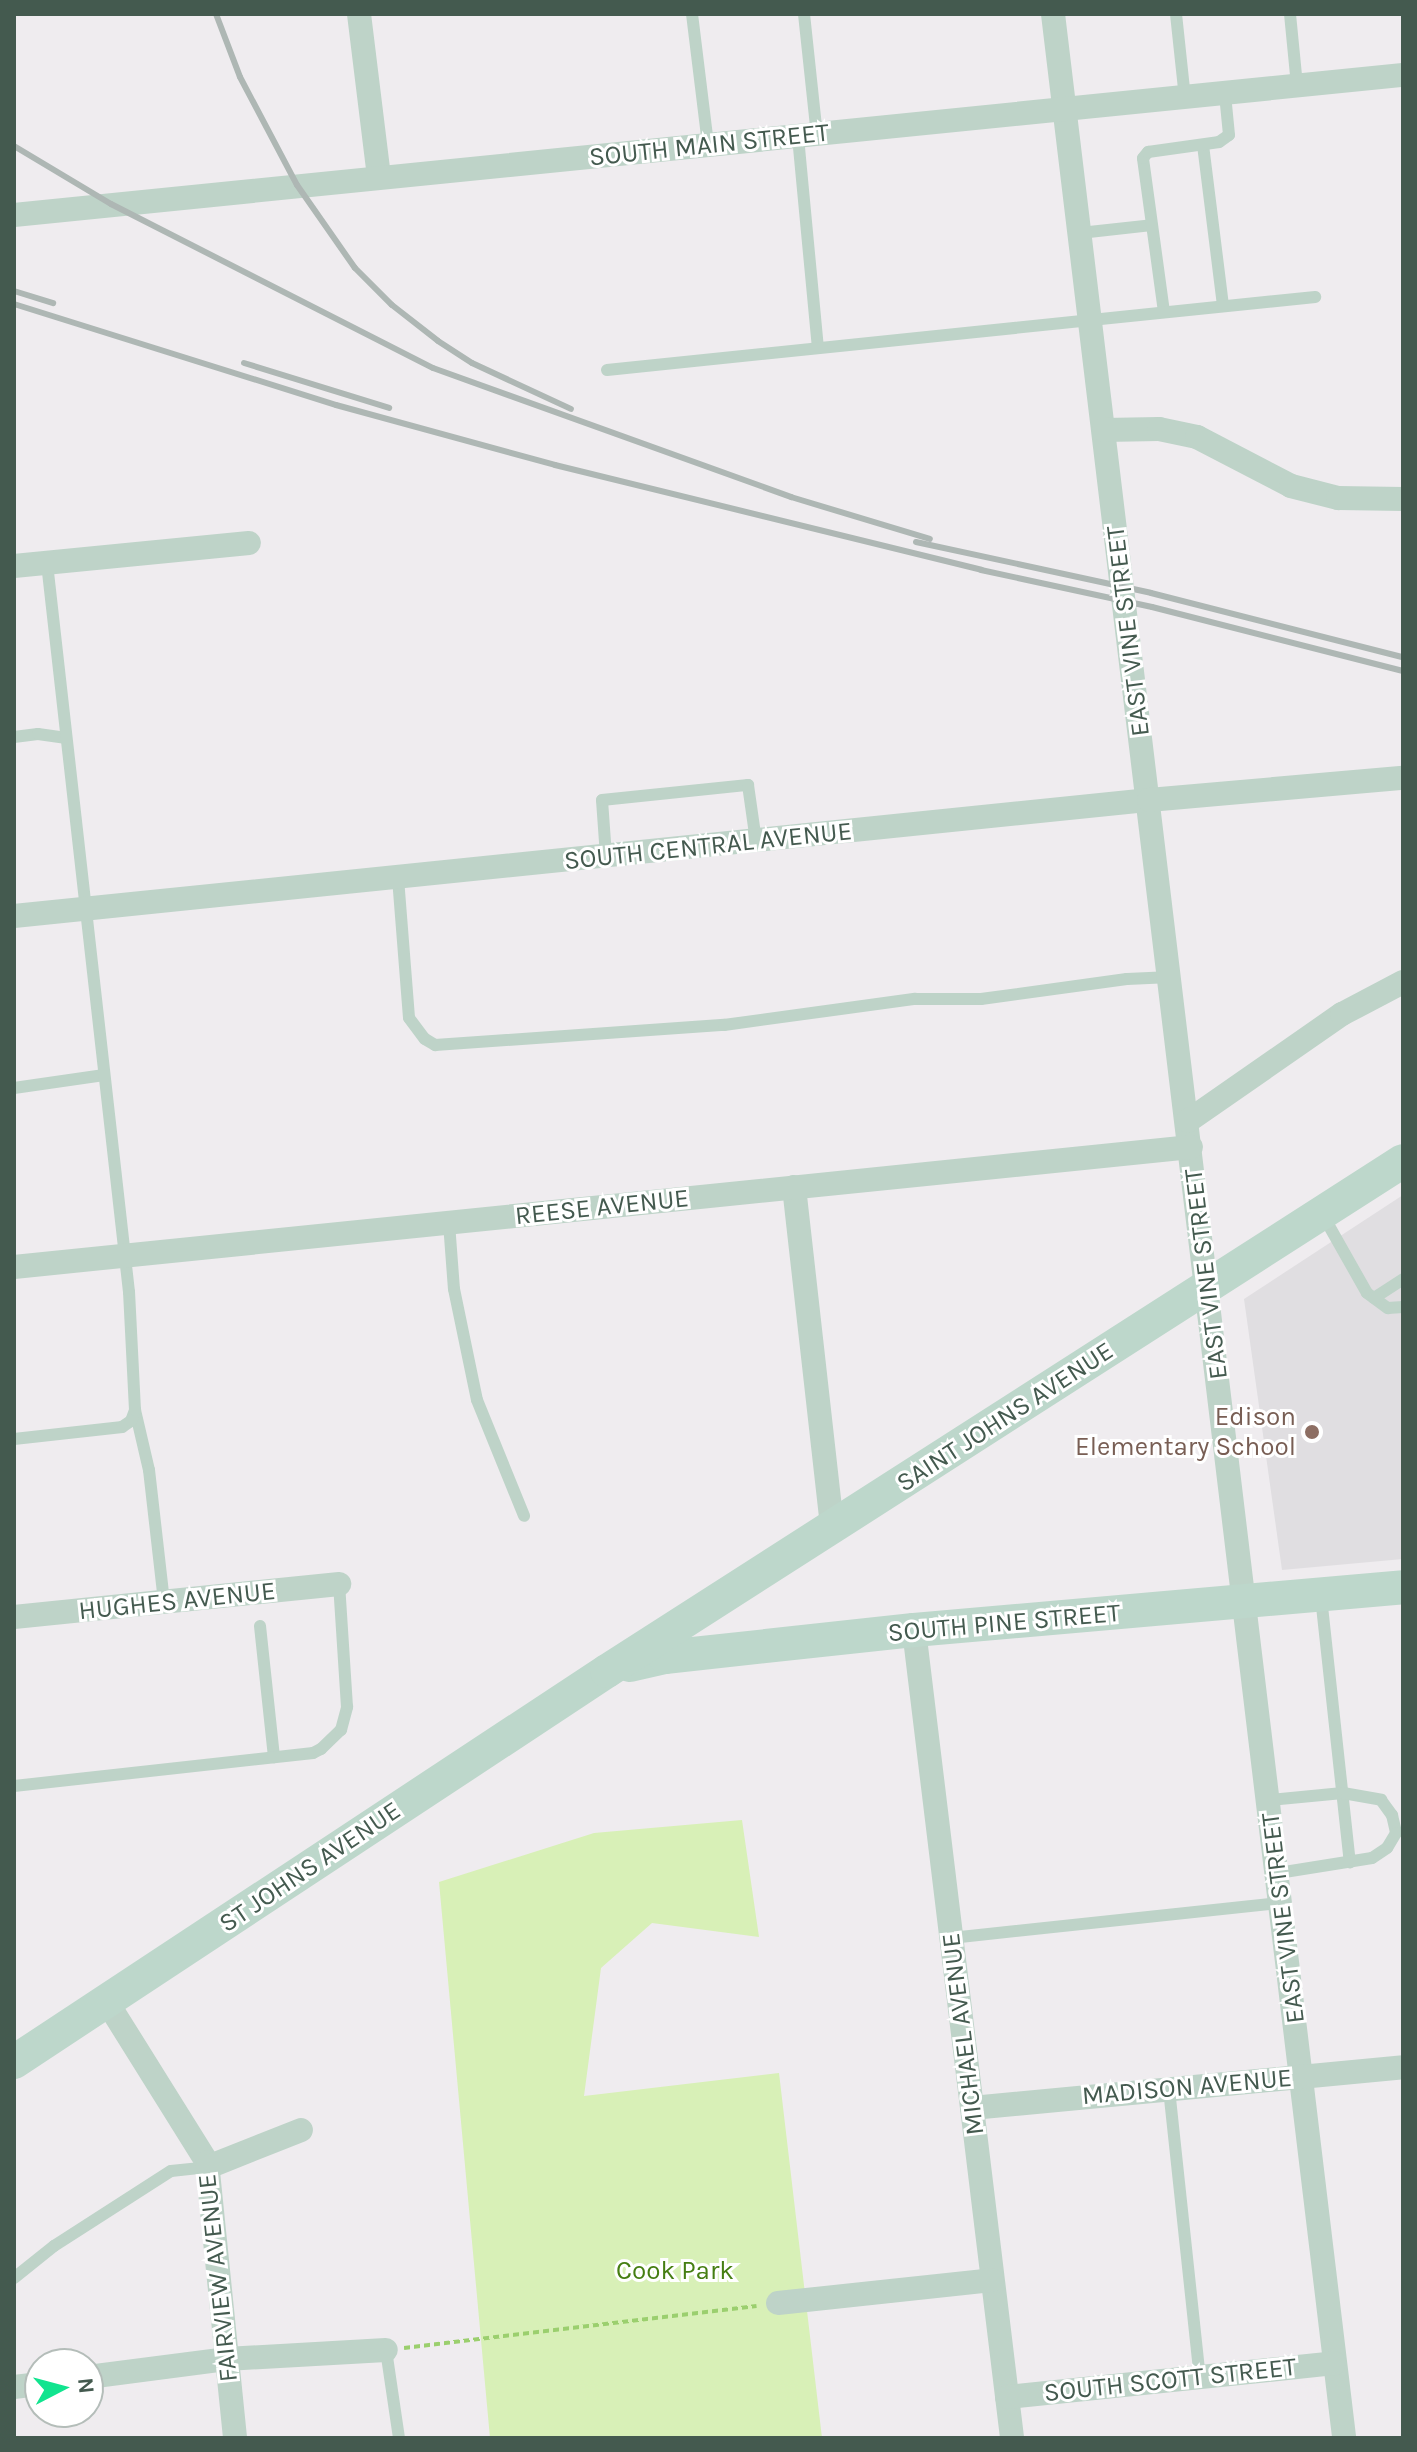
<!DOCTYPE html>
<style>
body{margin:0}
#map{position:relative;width:1417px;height:2452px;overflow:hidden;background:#efecef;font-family:Karla,sans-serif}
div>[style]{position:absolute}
.education>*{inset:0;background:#e0dee1}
.green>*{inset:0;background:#d8f0b7}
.path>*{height:4px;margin-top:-2px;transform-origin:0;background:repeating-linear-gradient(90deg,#9bcf6e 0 6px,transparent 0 10px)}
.lane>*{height:12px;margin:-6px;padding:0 6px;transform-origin:6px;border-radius:6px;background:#bed3c8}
.street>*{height:24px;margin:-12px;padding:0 12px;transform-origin:12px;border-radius:12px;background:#bed3c8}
.secondary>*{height:34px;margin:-17px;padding:0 17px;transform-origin:17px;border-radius:17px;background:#bdd7cb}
.rail>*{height:6px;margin:-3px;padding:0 3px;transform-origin:3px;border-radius:3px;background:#aeb7b4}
.dots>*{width:22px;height:22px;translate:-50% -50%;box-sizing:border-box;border:4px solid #fff;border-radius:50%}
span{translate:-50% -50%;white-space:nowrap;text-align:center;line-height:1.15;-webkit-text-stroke:6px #fff;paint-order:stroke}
.street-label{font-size:26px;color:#445a4f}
.education-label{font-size:26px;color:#785e54}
.right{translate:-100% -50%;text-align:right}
.park-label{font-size:26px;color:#457e12}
.frame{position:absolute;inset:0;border:16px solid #445a4f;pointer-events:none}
.north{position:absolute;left:24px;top:2348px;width:80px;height:80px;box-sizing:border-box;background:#fff;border:2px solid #b4bdb9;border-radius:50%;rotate:84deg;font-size:22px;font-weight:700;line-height:32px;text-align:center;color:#445a4f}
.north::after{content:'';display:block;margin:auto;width:28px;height:36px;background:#11e48f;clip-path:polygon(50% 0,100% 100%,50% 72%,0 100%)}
</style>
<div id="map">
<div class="education">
<i style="clip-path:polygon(1403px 1195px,1403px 1559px,1282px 1570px,1244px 1299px)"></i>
</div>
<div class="green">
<i style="clip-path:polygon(742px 1820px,759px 1937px,652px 1923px,601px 1968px,584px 2096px,779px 2073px,822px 2438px,490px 2438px,439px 1882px,594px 1833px)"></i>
</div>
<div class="path">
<i style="left:404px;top:2348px;width:355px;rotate:-6.8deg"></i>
</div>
<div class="lane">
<i style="left:692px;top:14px;width:132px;rotate:83deg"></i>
<i style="left:804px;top:14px;width:122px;rotate:83.9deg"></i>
<i style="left:1176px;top:14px;width:84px;rotate:83.9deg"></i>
<i style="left:1290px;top:14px;width:72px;rotate:84.4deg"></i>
<i style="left:798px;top:137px;width:212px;rotate:84.6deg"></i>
<i style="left:1203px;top:145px;width:162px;rotate:82.9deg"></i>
<i style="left:1080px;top:233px;width:72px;rotate:-6.3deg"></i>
<i style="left:1164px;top:312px;width:155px;rotate:-97.8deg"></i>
<i style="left:1143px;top:158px;width:8px;rotate:-50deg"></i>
<i style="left:1148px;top:152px;width:72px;rotate:-8deg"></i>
<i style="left:1219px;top:142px;width:12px;rotate:-35deg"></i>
<i style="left:1229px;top:135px;width:41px;rotate:-95.6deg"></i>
<i style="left:607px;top:370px;width:712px;rotate:-5.89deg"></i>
<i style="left:14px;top:737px;width:24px;rotate:-7deg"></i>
<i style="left:38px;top:734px;width:27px;rotate:8deg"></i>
<i style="left:606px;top:856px;width:56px;rotate:-94.1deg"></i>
<i style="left:602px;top:800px;width:147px;rotate:-5.9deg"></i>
<i style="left:748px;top:785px;width:57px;rotate:81.9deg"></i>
<i style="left:398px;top:878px;width:140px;rotate:85.5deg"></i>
<i style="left:409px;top:1018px;width:26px;rotate:53deg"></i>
<i style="left:425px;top:1039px;width:12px;rotate:31deg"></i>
<i style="left:435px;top:1045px;width:290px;rotate:-4deg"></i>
<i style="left:724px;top:1025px;width:193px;rotate:-7.8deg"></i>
<i style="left:915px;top:999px;width:66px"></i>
<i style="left:981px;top:999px;width:147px;rotate:-7.8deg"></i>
<i style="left:1127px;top:979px;width:44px;rotate:-2.6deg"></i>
<i style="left:14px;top:1088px;width:91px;rotate:-8.2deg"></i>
<i style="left:1324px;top:1217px;width:87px;rotate:60.5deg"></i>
<i style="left:1367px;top:1293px;width:26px;rotate:36deg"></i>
<i style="left:1388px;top:1308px;width:15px;rotate:-4deg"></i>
<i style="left:449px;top:1223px;width:66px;rotate:85.7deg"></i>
<i style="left:454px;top:1289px;width:113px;rotate:78.3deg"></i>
<i style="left:477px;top:1400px;width:125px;rotate:67.9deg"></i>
<i style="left:1374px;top:1298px;width:35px;rotate:-33deg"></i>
<i style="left:135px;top:1410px;width:62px;rotate:76.9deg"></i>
<i style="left:149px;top:1470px;width:133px;rotate:83.5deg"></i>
<i style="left:14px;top:1439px;width:109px;rotate:-6.3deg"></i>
<i style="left:122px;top:1427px;width:11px;rotate:-34deg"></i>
<i style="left:131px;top:1421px;width:12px;rotate:-70deg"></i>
<i style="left:135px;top:1410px;width:118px;rotate:-92.9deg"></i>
<i style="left:129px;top:1292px;width:734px;rotate:-96.42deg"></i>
<i style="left:1321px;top:1597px;width:267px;rotate:83.8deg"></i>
<i style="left:260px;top:1626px;width:132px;rotate:83.9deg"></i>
<i style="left:14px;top:1786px;width:301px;rotate:-6.3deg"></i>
<i style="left:313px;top:1753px;width:9px;rotate:-27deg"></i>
<i style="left:321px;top:1749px;width:28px;rotate:-44deg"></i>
<i style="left:341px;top:1730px;width:24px;rotate:-75deg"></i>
<i style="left:347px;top:1707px;width:123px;rotate:-93.7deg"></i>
<i style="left:1269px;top:1800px;width:74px;rotate:-5.4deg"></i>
<i style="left:1343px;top:1793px;width:39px;rotate:10deg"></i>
<i style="left:1381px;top:1800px;width:19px;rotate:54deg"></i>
<i style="left:1392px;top:1815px;width:18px;rotate:77deg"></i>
<i style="left:1396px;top:1833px;width:17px;rotate:121deg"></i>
<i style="left:1387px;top:1848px;width:18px;rotate:146deg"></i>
<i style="left:1372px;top:1858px;width:95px;rotate:170.9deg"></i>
<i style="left:951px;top:1938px;width:332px;rotate:-6.1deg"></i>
<i style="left:1169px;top:2089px;width:290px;rotate:83.9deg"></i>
<i style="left:14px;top:2278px;width:51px;rotate:-38.7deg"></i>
<i style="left:54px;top:2246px;width:139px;rotate:-32.7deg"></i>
<i style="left:171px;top:2171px;width:37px;rotate:-6deg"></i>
<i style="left:386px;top:2350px;width:89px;rotate:81.6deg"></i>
</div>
<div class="street">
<i style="left:359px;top:14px;width:164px;rotate:83deg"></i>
<i style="left:1053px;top:14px;width:2441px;rotate:83.15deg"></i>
<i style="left:14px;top:215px;width:1396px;rotate:-5.76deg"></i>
<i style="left:1104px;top:430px;width:55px;rotate:-1deg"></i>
<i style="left:1159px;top:429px;width:39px;rotate:12deg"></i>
<i style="left:1197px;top:437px;width:106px;rotate:27.5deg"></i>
<i style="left:1291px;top:486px;width:49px;rotate:14.3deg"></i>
<i style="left:1338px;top:498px;width:65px;rotate:0.9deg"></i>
<i style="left:14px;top:566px;width:236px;rotate:-5.6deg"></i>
<i style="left:14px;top:916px;width:1141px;rotate:-5.84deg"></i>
<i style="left:1149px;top:800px;width:255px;rotate:-5deg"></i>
<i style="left:1188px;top:1121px;width:188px;rotate:-34.8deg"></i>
<i style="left:1342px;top:1014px;width:69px;rotate:-27.7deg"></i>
<i style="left:794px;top:1187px;width:343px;rotate:83.6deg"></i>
<i style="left:14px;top:1267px;width:1183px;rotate:-5.82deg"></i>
<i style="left:14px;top:1617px;width:327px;rotate:-5.8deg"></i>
<i style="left:914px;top:1630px;width:814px;rotate:83.08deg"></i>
<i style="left:107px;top:2002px;width:189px;rotate:58deg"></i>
<i style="left:207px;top:2162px;width:277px;rotate:84.2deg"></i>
<i style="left:972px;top:2108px;width:433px;rotate:-5.4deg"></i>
<i style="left:208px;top:2167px;width:100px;rotate:-21.7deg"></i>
<i style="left:778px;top:2303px;width:215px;rotate:-6.1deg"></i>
<i style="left:88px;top:2377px;width:139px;rotate:-7.4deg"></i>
<i style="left:226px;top:2359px;width:160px;rotate:-3.2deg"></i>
<i style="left:14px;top:2387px;width:26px;rotate:-7deg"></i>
<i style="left:1007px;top:2397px;width:329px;rotate:-5.9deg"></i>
</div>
<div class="secondary">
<i style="left:630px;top:1665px;width:36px;rotate:-13deg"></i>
<i style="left:665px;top:1657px;width:250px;rotate:-6.2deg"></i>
<i style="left:914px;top:1630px;width:491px;rotate:-5deg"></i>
<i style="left:14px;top:2062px;width:710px;rotate:-33.4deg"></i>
<i style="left:607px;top:1671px;width:945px;rotate:-32.65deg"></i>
</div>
<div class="rail">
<i style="left:216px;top:14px;width:67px;rotate:69.1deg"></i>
<i style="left:240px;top:77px;width:122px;rotate:62.2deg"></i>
<i style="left:297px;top:185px;width:101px;rotate:55.1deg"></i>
<i style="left:355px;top:268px;width:52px;rotate:45deg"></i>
<i style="left:392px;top:305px;width:58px;rotate:38deg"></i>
<i style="left:438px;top:341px;width:40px;rotate:32.9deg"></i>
<i style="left:472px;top:363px;width:109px;rotate:24.9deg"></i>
<i style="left:14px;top:146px;width:113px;rotate:30.9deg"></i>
<i style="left:111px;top:204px;width:361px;rotate:27deg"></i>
<i style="left:433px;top:368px;width:381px;rotate:19.8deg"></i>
<i style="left:791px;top:497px;width:145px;rotate:16.8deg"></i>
<i style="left:14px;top:291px;width:41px;rotate:17.1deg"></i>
<i style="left:14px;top:304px;width:337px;rotate:17.4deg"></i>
<i style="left:336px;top:405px;width:227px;rotate:15.3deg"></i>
<i style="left:555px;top:465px;width:439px;rotate:13.8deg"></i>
<i style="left:981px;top:570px;width:175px;rotate:12.2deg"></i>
<i style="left:1152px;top:607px;width:259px;rotate:14.3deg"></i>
<i style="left:244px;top:363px;width:152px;rotate:17.2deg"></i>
<i style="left:916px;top:542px;width:240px;rotate:12.2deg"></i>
<i style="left:1151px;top:593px;width:260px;rotate:14.3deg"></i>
</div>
<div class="dots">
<i style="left:1312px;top:1432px;background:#8d6e63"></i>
</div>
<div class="street-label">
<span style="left:709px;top:145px;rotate:-6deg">SOUTH MAIN STREET</span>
<span style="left:1128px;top:631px;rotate:-97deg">EAST VINE STREET</span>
<span style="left:708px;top:846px;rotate:-6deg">SOUTH CENTRAL AVENUE</span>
<span style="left:602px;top:1207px;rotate:-6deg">REESE AVENUE</span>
<span style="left:1206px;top:1274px;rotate:-97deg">EAST VINE STREET</span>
<span style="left:1005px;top:1417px;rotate:-33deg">SAINT JOHNS AVENUE</span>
<span style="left:177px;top:1601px;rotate:-6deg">HUGHES AVENUE</span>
<span style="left:1004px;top:1623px;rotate:-5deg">SOUTH PINE STREET</span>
<span style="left:310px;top:1867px;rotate:-34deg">ST JOHNS AVENUE</span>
<span style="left:1283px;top:1918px;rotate:-97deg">EAST VINE STREET</span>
<span style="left:963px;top:2034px;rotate:-97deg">MICHAEL AVENUE</span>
<span style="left:1187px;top:2087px;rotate:-5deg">MADISON AVENUE</span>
<span style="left:218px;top:2278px;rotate:-96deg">FAIRVIEW AVENUE</span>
<span style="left:1170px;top:2380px;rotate:-6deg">SOUTH SCOTT STREET</span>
</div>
<div class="education-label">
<span class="right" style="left:1296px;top:1432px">Edison<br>Elementary School</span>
</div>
<div class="park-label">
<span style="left:675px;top:2271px">Cook Park</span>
</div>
<div class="frame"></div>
<div class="north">N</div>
</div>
